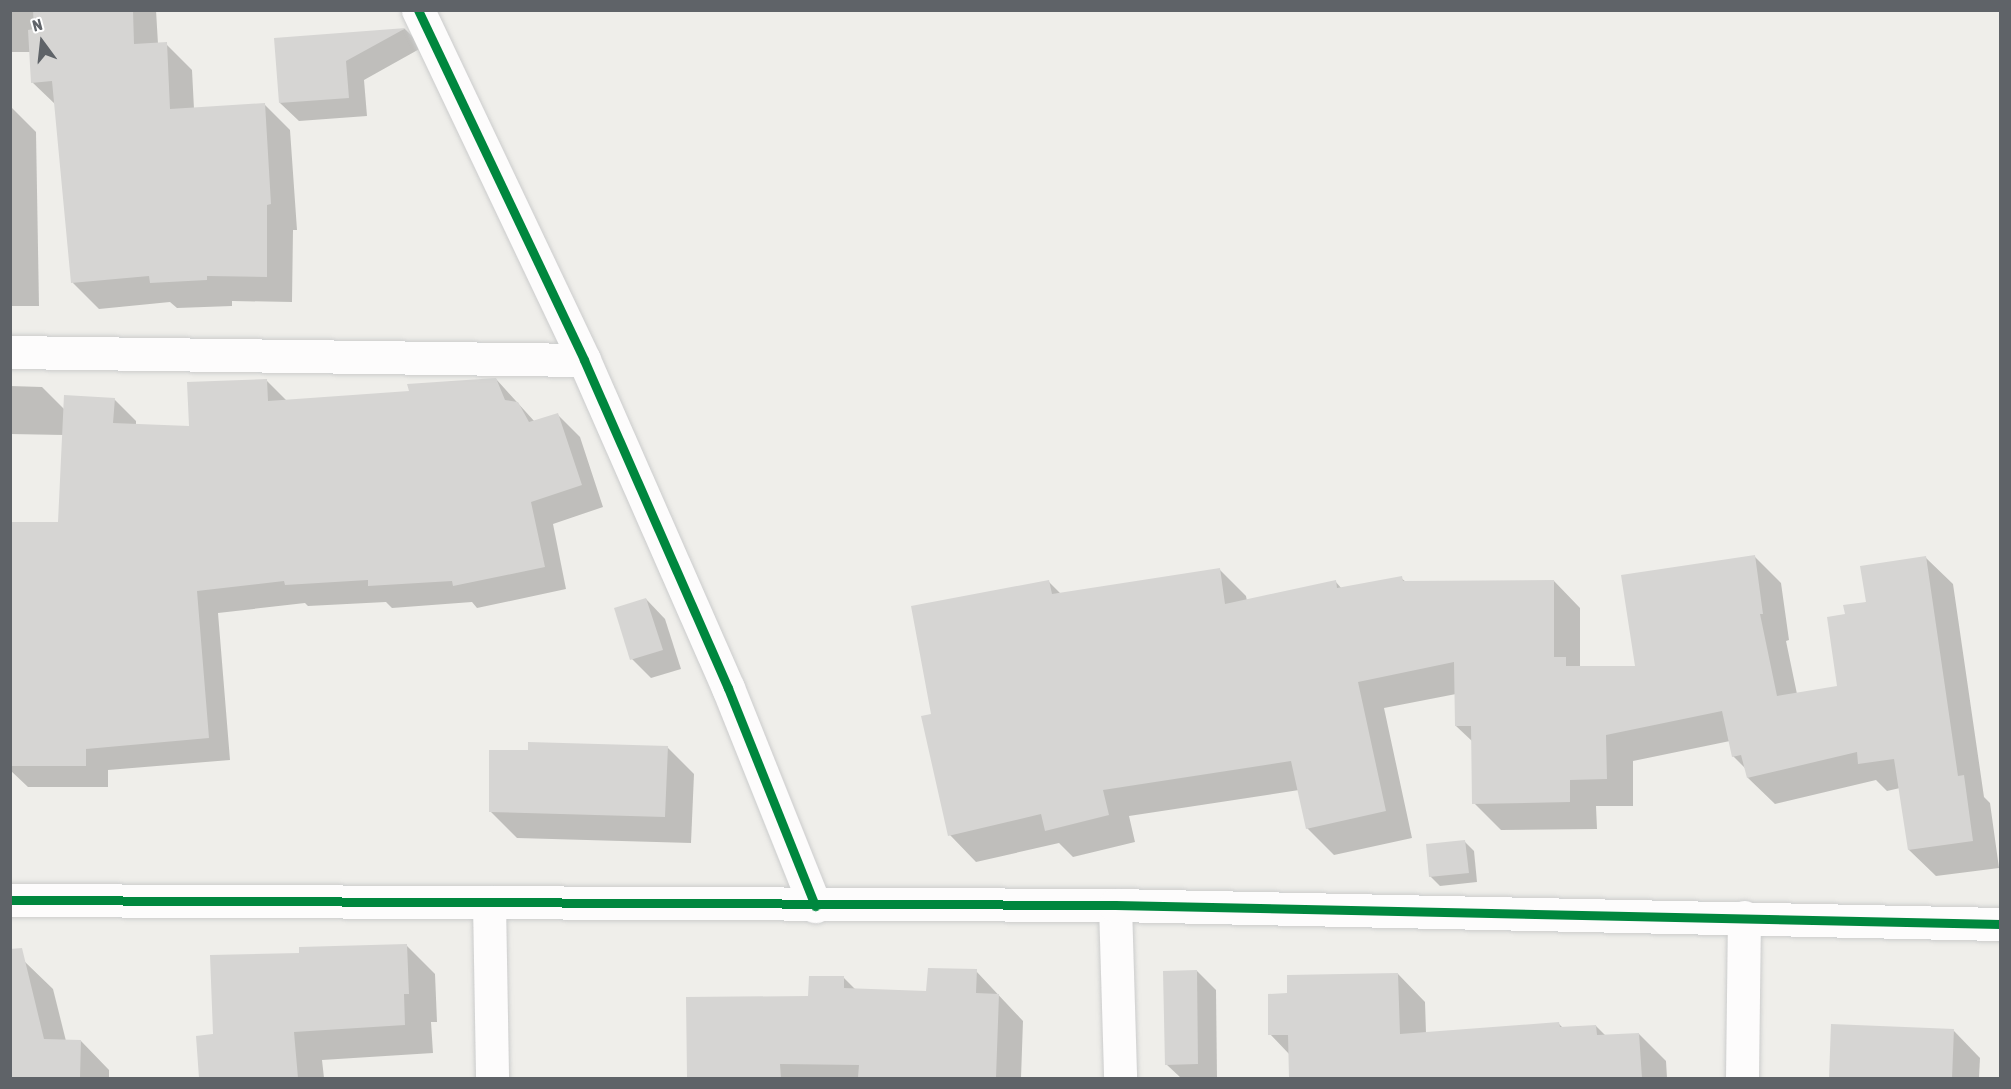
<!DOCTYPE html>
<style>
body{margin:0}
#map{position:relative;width:2011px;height:1089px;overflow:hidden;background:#efeeea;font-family:"Asap Condensed",sans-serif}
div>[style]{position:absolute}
.shadow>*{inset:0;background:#0003}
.building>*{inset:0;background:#d6d5d3}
.roads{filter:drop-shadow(0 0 2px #cbcccc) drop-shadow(0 0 2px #cbcccc)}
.street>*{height:33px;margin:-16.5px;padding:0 16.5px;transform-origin:16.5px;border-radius:16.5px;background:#fdfcfc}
.secondary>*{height:33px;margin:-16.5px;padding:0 16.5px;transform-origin:16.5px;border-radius:16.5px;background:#fdfcfc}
.cycleway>*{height:9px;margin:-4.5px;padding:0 4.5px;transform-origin:4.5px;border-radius:4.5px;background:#00873e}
span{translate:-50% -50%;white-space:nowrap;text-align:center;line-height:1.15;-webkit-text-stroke:6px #fff;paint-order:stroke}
.frame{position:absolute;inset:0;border:12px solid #5f6368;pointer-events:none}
.north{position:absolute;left:12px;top:12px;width:60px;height:60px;-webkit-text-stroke:4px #fff;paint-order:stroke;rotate:345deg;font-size:16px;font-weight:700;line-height:24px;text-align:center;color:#5f6368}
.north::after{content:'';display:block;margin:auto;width:21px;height:27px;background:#5f6368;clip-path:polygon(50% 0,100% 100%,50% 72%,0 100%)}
</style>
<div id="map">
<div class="shadow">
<i style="clip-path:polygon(10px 10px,156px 10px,158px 44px,166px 44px,192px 70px,194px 109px,264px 104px,290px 130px,297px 230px,293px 230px,292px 302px,232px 301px,232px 306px,177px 308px,170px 302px,99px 309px,73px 283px,56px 105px,32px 82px,31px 52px,10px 52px)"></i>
<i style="clip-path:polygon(405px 29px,423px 47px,364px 80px,367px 116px,299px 121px,280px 103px,275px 40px)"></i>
<i style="clip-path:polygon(10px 106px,36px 132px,39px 306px,10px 306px)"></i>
<i style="clip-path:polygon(496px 379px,535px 422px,558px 415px,580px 437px,603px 507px,553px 524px,566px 589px,477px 608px,472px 602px,392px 608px,386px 602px,308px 606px,305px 603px,218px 613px,230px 760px,108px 770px,108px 787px,28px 787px,10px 770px,10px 524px,60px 523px,64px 435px,10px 434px,10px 386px,42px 387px,65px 410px,114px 399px,136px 421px,136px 426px,190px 428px,266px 380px,287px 401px,411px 392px)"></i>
<i style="clip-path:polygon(1754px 556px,1781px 583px,1789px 640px,1786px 641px,1797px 694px,1839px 687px,1847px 616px,1926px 558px,1953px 584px,1984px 797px,1990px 803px,1999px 868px,1936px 876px,1909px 850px,1900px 788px,1887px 791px,1876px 780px,1775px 804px,1748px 778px,1746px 769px,1733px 756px,1730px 741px,1633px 761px,1633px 806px,1596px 806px,1597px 829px,1501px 830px,1474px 803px,1473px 742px,1456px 726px,1456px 694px,1384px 708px,1412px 838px,1334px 855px,1307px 828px,1299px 790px,1129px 816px,1135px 842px,1073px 857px,1059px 843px,976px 862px,950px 835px,932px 715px,1049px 582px,1061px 594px,1219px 569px,1246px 596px,1247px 601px,1335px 581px,1342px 589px,1401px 578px,1406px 582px,1554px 581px,1580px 608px,1580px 667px,1637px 667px)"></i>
<i style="clip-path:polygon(646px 599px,665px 619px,681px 669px,651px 678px,632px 659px)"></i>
<i style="clip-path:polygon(667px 747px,694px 774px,691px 843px,517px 838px,490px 811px)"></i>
<i style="clip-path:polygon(1465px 842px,1474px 851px,1477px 882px,1440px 886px,1430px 876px)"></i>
<i style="clip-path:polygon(406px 945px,435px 974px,437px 1022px,431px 1022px,433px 1053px,322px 1060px,324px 1078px,201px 1078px,198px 1037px,214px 1036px,300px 954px)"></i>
<i style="clip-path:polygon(24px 961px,53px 989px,66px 1041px,81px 1041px,109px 1070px,109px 1078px,10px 1078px,10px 1039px)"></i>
<i style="clip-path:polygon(976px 971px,1023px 1021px,1021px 1078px,689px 1078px,688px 999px,810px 997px,844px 978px,856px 990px,928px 992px)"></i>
<i style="clip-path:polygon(1197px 971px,1216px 990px,1217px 1078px,1181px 1078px,1166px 1064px)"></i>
<i style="clip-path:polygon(1398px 974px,1425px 1002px,1426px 1033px,1559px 1024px,1563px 1028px,1596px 1026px,1606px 1036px,1639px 1034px,1666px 1061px,1667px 1078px,1291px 1078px,1290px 1055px,1270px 1034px,1289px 995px)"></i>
<i style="clip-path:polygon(1833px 1026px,1954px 1031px,1980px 1058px,1979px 1078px,1831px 1078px)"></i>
</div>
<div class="building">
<i style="clip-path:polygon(33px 10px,133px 10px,134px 44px,167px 42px,170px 109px,265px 103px,271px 204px,267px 205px,267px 277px,207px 276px,207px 280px,150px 283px,149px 276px,71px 283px,52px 81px,31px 83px,28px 30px,34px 29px)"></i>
<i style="clip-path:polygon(406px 28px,346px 61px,349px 98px,279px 103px,274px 38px)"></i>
<i style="clip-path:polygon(496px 378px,505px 400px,518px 402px,529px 422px,558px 413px,582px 485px,531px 502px,545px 567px,453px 586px,452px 581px,368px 586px,368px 580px,285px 585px,284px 581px,197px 591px,209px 738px,86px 749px,86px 766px,10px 766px,10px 522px,58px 522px,64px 395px,115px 398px,113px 423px,189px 426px,187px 382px,267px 379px,268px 401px,409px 391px,407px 384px)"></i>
<i style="clip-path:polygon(1755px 555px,1763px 614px,1760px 614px,1777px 696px,1837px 686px,1827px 617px,1845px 614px,1843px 605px,1866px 602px,1860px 566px,1926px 556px,1958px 776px,1964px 775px,1973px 841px,1908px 850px,1894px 759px,1858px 764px,1857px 752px,1747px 778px,1741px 755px,1732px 757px,1722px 711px,1606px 735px,1607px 779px,1570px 780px,1570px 802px,1472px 804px,1471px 726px,1455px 726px,1454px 662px,1358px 682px,1386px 811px,1306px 829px,1291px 761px,1103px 790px,1109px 815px,1045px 831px,1041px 814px,948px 836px,921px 716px,931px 714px,911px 606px,1049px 580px,1052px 594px,1220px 568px,1225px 604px,1336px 580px,1337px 588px,1402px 576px,1403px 581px,1554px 580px,1554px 657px,1566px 657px,1566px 666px,1635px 666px,1621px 575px)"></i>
<i style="clip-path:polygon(646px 598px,663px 650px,630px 660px,614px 608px)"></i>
<i style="clip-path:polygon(528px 742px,668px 746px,665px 817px,489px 812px,489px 750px,528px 750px)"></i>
<i style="clip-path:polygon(1465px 840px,1469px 873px,1429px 877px,1426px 844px)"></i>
<i style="clip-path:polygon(407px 944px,409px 994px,404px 994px,405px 1025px,294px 1032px,298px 1078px,199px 1078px,196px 1036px,213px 1034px,210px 955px,299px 953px,299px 947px)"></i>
<i style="clip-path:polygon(22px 948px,44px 1039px,81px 1040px,80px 1078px,10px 1078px,10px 949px)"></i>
<i style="clip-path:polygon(928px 968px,977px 969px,976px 993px,999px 994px,996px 1078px,858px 1077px,859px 1065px,780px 1064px,781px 1078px,687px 1078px,686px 997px,808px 996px,809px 976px,844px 976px,844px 988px,926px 991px)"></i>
<i style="clip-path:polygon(1197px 970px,1198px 1064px,1165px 1065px,1163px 971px)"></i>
<i style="clip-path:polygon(1398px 973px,1400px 1034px,1559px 1022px,1560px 1027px,1596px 1025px,1597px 1035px,1639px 1033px,1642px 1078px,1289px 1078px,1288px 1035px,1268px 1035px,1268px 994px,1287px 993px,1287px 975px)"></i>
<i style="clip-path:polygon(1831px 1024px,1954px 1029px,1952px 1078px,1829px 1078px)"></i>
</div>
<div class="roads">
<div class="street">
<i style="left:418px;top:10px;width:387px;rotate:64.6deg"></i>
<i style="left:584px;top:360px;width:358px;rotate:66.3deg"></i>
<i style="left:728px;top:688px;width:235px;rotate:68.2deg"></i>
<i style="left:10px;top:352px;width:574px;rotate:0.8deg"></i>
<i style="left:489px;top:902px;width:176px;rotate:89deg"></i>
<i style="left:1115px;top:905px;width:173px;rotate:88.3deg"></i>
<i style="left:1742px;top:1078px;width:161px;rotate:-89.3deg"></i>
</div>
<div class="secondary">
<i style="left:10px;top:900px;width:1105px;rotate:0.26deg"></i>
<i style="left:1115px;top:905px;width:885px;rotate:1.23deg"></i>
</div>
</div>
<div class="cycleway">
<i style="left:418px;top:10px;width:387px;rotate:64.6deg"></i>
<i style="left:584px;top:360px;width:358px;rotate:66.3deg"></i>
<i style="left:728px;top:688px;width:235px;rotate:68.2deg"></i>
<i style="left:10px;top:900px;width:1105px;rotate:0.26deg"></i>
<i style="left:1115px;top:905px;width:885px;rotate:1.23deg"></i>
</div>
<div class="frame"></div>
<div class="north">N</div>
</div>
